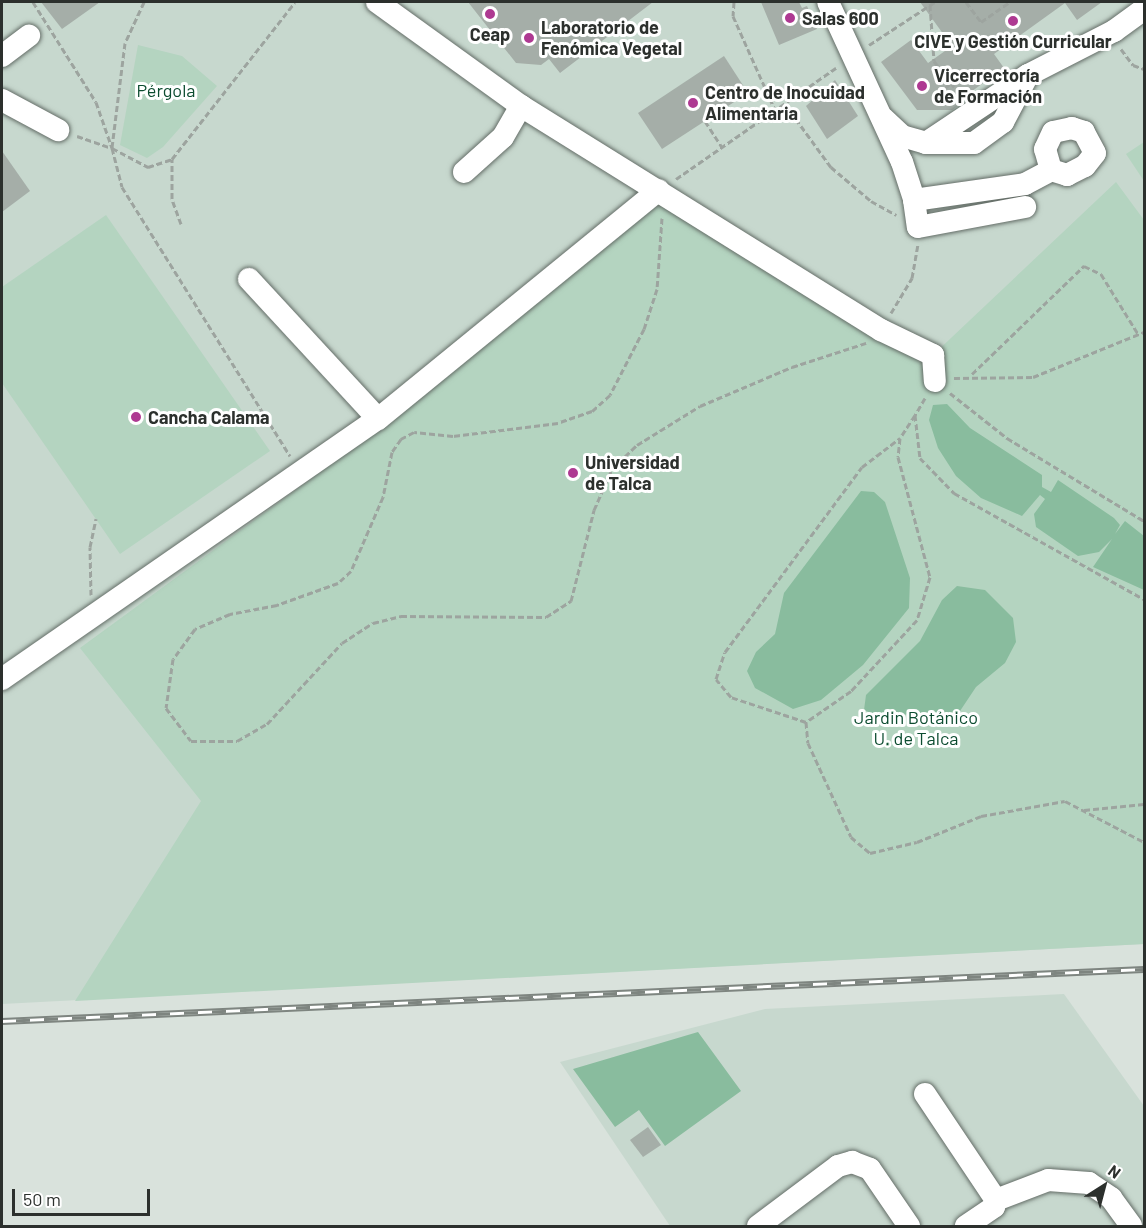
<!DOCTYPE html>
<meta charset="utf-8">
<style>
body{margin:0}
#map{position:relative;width:1146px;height:1228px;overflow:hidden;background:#d9e2dc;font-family:Barlow,sans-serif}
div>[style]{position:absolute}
.built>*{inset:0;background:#c7d8ce}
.green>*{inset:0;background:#b4d4c0}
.water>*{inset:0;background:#89bc9e}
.building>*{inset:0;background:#a5aea8}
.path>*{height:3px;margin-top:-1.5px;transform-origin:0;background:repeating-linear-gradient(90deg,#9da49f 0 6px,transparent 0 9px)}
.roads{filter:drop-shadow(0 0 2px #646d67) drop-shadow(0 0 2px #646d67)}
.minor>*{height:22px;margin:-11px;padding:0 11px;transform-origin:11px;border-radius:11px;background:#fff}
.rail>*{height:7px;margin-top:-3.5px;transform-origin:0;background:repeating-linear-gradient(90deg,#fff 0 14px,#7e8580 0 28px);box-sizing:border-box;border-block:2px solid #7e8580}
.dots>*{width:16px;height:16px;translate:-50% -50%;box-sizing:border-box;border:3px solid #fff;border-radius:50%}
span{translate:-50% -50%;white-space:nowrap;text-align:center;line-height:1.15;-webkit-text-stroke:6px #fff;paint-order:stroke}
.poi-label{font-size:18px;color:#2c302d;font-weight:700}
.left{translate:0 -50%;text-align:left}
.park-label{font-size:18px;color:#0c4c30}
.frame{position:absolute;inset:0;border:3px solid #2c302d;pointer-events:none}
.north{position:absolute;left:1074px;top:1156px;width:60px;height:60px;-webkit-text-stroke:4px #fff;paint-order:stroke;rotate:36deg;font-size:16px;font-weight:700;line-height:24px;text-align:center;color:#2c302d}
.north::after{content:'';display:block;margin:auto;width:21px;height:27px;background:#2c302d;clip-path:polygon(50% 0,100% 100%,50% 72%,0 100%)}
.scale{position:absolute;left:12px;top:1189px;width:138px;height:27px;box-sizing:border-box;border:3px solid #2c302d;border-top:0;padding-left:8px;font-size:18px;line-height:21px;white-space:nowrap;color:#2c302d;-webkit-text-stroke:4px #fff;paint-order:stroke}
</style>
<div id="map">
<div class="built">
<i style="clip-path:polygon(2px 2px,1144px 2px,1144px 944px,2px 1004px)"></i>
<i style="clip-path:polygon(1064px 994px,1144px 1106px,1144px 1226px,670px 1226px,560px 1062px,765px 1009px)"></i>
</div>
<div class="green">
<i style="clip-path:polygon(138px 45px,182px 56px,217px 86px,163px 147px,147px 158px,120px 145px)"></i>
<i style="clip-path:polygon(1144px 142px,1144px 181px,1126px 154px)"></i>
<i style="clip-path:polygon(1116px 182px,1144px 220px,1144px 944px,75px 1001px,201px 801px,80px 648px,379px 429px,659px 196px,900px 352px,933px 355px)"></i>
<i style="clip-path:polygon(106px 215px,270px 451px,120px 554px,2px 383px,2px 287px)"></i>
</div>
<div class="water">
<i style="clip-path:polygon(947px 404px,970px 428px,1042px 475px,1042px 487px,1051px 492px,1058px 480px,1114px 518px,1120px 525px,1115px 534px,1125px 521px,1144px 536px,1144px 590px,1093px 567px,1112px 539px,1099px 552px,1078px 556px,1036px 527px,1034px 514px,1045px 499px,1040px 495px,1022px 516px,981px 498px,956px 476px,938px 448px,929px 420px,933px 405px)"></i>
<i style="clip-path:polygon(861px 491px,874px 492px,885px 502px,910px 578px,909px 608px,863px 665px,821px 700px,793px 709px,755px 688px,747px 671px,756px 652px,775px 634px,784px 593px)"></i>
<i style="clip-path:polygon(957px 586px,985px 590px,1013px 618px,1016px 642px,1005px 663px,976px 687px,958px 714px,939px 724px,912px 714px,880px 717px,864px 710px,866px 695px,920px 641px,942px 600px)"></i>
<i style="clip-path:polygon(698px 1032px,741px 1091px,665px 1146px,639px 1110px,615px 1127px,573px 1069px)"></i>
</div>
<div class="building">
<i style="clip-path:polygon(41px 2px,100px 2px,62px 29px)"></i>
<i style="clip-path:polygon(468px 2px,653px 2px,560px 73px,549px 59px,541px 65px,516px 63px)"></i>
<i style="clip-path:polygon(761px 2px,799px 2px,802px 8px,807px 6px,817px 29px,779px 45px)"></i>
<i style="clip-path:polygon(920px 2px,1102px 2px,1077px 20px,1065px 3px,994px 54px,1004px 68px,957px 102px,959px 105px,952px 110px,917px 110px,881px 62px,911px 40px,928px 63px,952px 46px)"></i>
<i style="clip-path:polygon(724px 56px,748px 93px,662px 149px,638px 113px)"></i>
<i style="clip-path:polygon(835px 80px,858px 116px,827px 139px,806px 106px)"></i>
<i style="clip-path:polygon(2px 151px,30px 191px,2px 212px)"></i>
<i style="clip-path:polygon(648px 1127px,661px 1145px,643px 1157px,630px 1140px)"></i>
</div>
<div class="path">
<i style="left:33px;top:2px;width:118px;rotate:57.8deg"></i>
<i style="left:96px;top:102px;width:49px;rotate:70.8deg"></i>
<i style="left:112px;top:148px;width:41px;rotate:27.8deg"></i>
<i style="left:148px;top:167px;width:25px;rotate:-18deg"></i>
<i style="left:144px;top:2px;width:45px;rotate:114.9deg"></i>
<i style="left:125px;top:43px;width:106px;rotate:97.1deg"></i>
<i style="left:112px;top:148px;width:40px;rotate:75.6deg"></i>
<i style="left:122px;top:187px;width:317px;rotate:58deg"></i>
<i style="left:734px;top:2px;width:14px;rotate:94deg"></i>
<i style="left:733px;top:16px;width:103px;rotate:65.9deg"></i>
<i style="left:966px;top:2px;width:25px;rotate:53deg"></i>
<i style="left:981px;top:22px;width:35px;rotate:-35deg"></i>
<i style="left:930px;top:5px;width:56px;rotate:85.9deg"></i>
<i style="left:934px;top:61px;width:44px;rotate:52.4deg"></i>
<i style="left:869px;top:45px;width:79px;rotate:-33.1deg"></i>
<i style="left:1121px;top:49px;width:20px;rotate:53deg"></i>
<i style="left:1133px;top:65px;width:12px;rotate:20deg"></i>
<i style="left:945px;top:88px;width:27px;rotate:-39deg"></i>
<i style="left:785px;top:104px;width:78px;rotate:53.9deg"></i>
<i style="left:831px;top:167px;width:52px;rotate:40.4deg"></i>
<i style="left:871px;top:201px;width:29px;rotate:29deg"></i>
<i style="left:705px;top:121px;width:31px;rotate:57deg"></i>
<i style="left:77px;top:136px;width:37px;rotate:19deg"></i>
<i style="left:676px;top:179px;width:195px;rotate:-34.8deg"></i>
<i style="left:662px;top:218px;width:71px;rotate:94deg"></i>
<i style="left:657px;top:289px;width:42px;rotate:108deg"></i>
<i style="left:644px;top:329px;width:74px;rotate:117.3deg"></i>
<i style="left:610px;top:395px;width:24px;rotate:138deg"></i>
<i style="left:592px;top:411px;width:36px;rotate:161deg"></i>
<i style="left:558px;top:423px;width:106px;rotate:172.9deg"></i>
<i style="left:453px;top:436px;width:39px;rotate:-174deg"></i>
<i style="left:414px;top:432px;width:15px;rotate:152deg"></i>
<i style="left:401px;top:439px;width:16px;rotate:125deg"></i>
<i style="left:392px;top:452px;width:46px;rotate:101.3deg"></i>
<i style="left:383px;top:497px;width:81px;rotate:113.4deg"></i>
<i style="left:351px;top:571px;width:18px;rotate:137deg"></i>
<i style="left:338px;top:583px;width:65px;rotate:160.2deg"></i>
<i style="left:277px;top:605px;width:48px;rotate:169.2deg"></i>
<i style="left:230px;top:614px;width:38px;rotate:157deg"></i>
<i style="left:195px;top:629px;width:37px;rotate:126deg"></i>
<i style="left:173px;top:659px;width:49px;rotate:98.1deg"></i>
<i style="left:166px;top:708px;width:41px;rotate:52.9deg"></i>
<i style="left:191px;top:741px;width:46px"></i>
<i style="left:237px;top:741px;width:34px;rotate:-30deg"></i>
<i style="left:267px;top:724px;width:110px;rotate:-47.2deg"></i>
<i style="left:342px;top:643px;width:37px;rotate:-33deg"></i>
<i style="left:373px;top:623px;width:29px;rotate:-14deg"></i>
<i style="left:401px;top:616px;width:145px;rotate:0.4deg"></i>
<i style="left:546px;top:617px;width:30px;rotate:-33deg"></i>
<i style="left:571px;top:601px;width:94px;rotate:-75.8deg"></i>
<i style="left:594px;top:510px;width:45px;rotate:-66.3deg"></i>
<i style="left:612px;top:469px;width:35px;rotate:-44deg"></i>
<i style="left:637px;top:445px;width:74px;rotate:-31.8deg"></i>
<i style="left:700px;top:406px;width:100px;rotate:-23deg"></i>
<i style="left:792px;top:367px;width:78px;rotate:-18deg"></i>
<i style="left:181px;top:224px;width:27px;rotate:-110deg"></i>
<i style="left:172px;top:199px;width:40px;rotate:-90deg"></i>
<i style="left:172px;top:159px;width:199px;rotate:-51.9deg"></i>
<i style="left:891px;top:313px;width:41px;rotate:-59deg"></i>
<i style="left:912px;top:278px;width:34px;rotate:-80deg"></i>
<i style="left:972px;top:374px;width:156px;rotate:-44deg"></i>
<i style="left:1084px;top:266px;width:19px;rotate:25deg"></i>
<i style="left:1101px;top:274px;width:70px;rotate:58.3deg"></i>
<i style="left:954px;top:378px;width:79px;rotate:-0.7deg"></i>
<i style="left:1033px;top:377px;width:120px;rotate:-22.1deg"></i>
<i style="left:950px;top:393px;width:73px;rotate:38.3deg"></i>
<i style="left:1007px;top:438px;width:160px;rotate:31.2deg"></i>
<i style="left:925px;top:398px;width:20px;rotate:120deg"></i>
<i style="left:915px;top:415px;width:43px;rotate:83.4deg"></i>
<i style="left:920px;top:458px;width:49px;rotate:45.8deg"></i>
<i style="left:954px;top:493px;width:218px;rotate:29.2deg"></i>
<i style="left:915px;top:415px;width:27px;rotate:123deg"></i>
<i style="left:900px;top:438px;width:19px;rotate:96deg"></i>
<i style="left:898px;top:457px;width:124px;rotate:75.1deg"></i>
<i style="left:930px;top:577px;width:45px;rotate:106.8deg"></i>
<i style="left:917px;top:620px;width:97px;rotate:132.9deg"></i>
<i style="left:851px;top:691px;width:55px;rotate:145.4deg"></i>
<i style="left:806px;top:722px;width:21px;rotate:85deg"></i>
<i style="left:808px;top:743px;width:103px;rotate:65.4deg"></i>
<i style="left:851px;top:837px;width:25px;rotate:40deg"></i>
<i style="left:870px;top:853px;width:48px;rotate:-13.2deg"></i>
<i style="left:917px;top:842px;width:69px;rotate:-22.1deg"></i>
<i style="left:981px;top:816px;width:85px;rotate:-10.1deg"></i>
<i style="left:1065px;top:801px;width:89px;rotate:27.4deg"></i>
<i style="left:91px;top:595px;width:48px;rotate:-91.2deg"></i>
<i style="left:90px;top:547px;width:29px;rotate:-78deg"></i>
<i style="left:806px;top:722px;width:79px;rotate:-161.6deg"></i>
<i style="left:731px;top:697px;width:23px;rotate:-130deg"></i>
<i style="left:716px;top:679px;width:28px;rotate:-72deg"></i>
<i style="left:725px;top:652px;width:230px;rotate:-53.5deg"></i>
<i style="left:862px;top:467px;width:48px;rotate:-37.3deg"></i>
<i style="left:1084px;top:810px;width:60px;rotate:-5.7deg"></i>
</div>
<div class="roads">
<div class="minor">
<i style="left:377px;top:2px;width:178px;rotate:35.8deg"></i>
<i style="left:521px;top:106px;width:424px;rotate:31.9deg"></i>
<i style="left:881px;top:330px;width:58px;rotate:25.7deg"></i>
<i style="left:933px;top:355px;width:26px;rotate:86deg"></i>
<i style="left:828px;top:2px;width:176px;rotate:65.2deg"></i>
<i style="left:902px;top:162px;width:40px;rotate:72deg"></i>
<i style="left:914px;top:200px;width:112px;rotate:-8.2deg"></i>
<i style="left:1025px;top:184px;width:30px;rotate:-28deg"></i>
<i style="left:1051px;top:170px;width:17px;rotate:17deg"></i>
<i style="left:1067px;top:175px;width:20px;rotate:-27deg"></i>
<i style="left:1085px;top:166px;width:16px;rotate:-52deg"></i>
<i style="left:1095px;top:153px;width:24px;rotate:-118deg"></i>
<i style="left:1084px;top:132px;width:13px;rotate:-162deg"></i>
<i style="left:1072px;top:128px;width:19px;rotate:168deg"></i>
<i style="left:1053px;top:132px;width:19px;rotate:115deg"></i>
<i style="left:1045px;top:149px;width:22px;rotate:74deg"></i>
<i style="left:2px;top:56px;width:34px;rotate:-37deg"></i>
<i style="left:2px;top:100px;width:64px;rotate:28.2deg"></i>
<i style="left:883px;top:118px;width:26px;rotate:43deg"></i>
<i style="left:902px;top:136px;width:25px;rotate:16deg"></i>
<i style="left:926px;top:143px;width:123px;rotate:-33.7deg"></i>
<i style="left:1028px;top:75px;width:97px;rotate:-27.1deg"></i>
<i style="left:1114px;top:31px;width:37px;rotate:-36deg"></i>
<i style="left:926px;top:143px;width:48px"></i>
<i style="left:974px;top:143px;width:36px;rotate:-36deg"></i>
<i style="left:1003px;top:122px;width:53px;rotate:-62deg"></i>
<i style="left:464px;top:172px;width:52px;rotate:-41.9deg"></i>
<i style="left:503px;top:137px;width:36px;rotate:-60deg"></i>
<i style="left:914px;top:200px;width:27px;rotate:82deg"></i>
<i style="left:918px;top:227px;width:109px;rotate:-10.6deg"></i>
<i style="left:249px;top:279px;width:190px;rotate:47.3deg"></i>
<i style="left:2px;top:679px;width:457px;rotate:-34.7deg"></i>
<i style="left:378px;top:419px;width:362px;rotate:-39.2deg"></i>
<i style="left:925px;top:1094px;width:128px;rotate:56.2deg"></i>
<i style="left:996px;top:1200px;width:7px;rotate:106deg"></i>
<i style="left:994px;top:1207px;width:34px;rotate:146deg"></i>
<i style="left:996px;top:1200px;width:56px;rotate:-21deg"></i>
<i style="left:1048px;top:1180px;width:41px;rotate:4.2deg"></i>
<i style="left:1089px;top:1183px;width:27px;rotate:34deg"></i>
<i style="left:1111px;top:1198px;width:34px;rotate:54deg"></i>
<i style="left:758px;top:1226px;width:100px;rotate:-36.9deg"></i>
<i style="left:838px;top:1166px;width:15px;rotate:-16deg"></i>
<i style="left:852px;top:1162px;width:19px;rotate:21deg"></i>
<i style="left:870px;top:1169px;width:69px;rotate:55.6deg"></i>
</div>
</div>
<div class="rail">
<i style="left:2px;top:1021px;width:1143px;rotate:-2.61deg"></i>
</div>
<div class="dots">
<i style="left:490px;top:14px;background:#ae3992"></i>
<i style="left:790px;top:18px;background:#ae3992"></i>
<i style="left:1013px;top:21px;background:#ae3992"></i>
<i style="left:529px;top:38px;background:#ae3992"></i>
<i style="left:922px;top:86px;background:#ae3992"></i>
<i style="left:693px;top:103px;background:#ae3992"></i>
<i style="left:136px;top:417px;background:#ae3992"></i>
<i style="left:573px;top:473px;background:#ae3992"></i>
</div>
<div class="poi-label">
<span class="left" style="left:802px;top:18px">Salas 600</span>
<span class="left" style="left:541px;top:38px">Laboratorio de<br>Fenómica Vegetal</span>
<span style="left:490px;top:34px">Ceap</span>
<span style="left:1013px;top:41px">CIVE y Gestión Curricular</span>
<span class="left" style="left:934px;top:86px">Vicerrectoría<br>de Formación</span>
<span class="left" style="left:705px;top:103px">Centro de Inocuidad<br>Alimentaria</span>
<span class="left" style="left:148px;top:417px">Cancha Calama</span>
<span class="left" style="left:585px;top:473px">Universidad<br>de Talca</span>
</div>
<div class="park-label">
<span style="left:166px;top:90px">Pérgola</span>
<span style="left:916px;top:728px">Jardin Botánico<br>U. de Talca</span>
</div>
<div class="frame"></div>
<div class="north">N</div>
<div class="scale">50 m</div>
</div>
